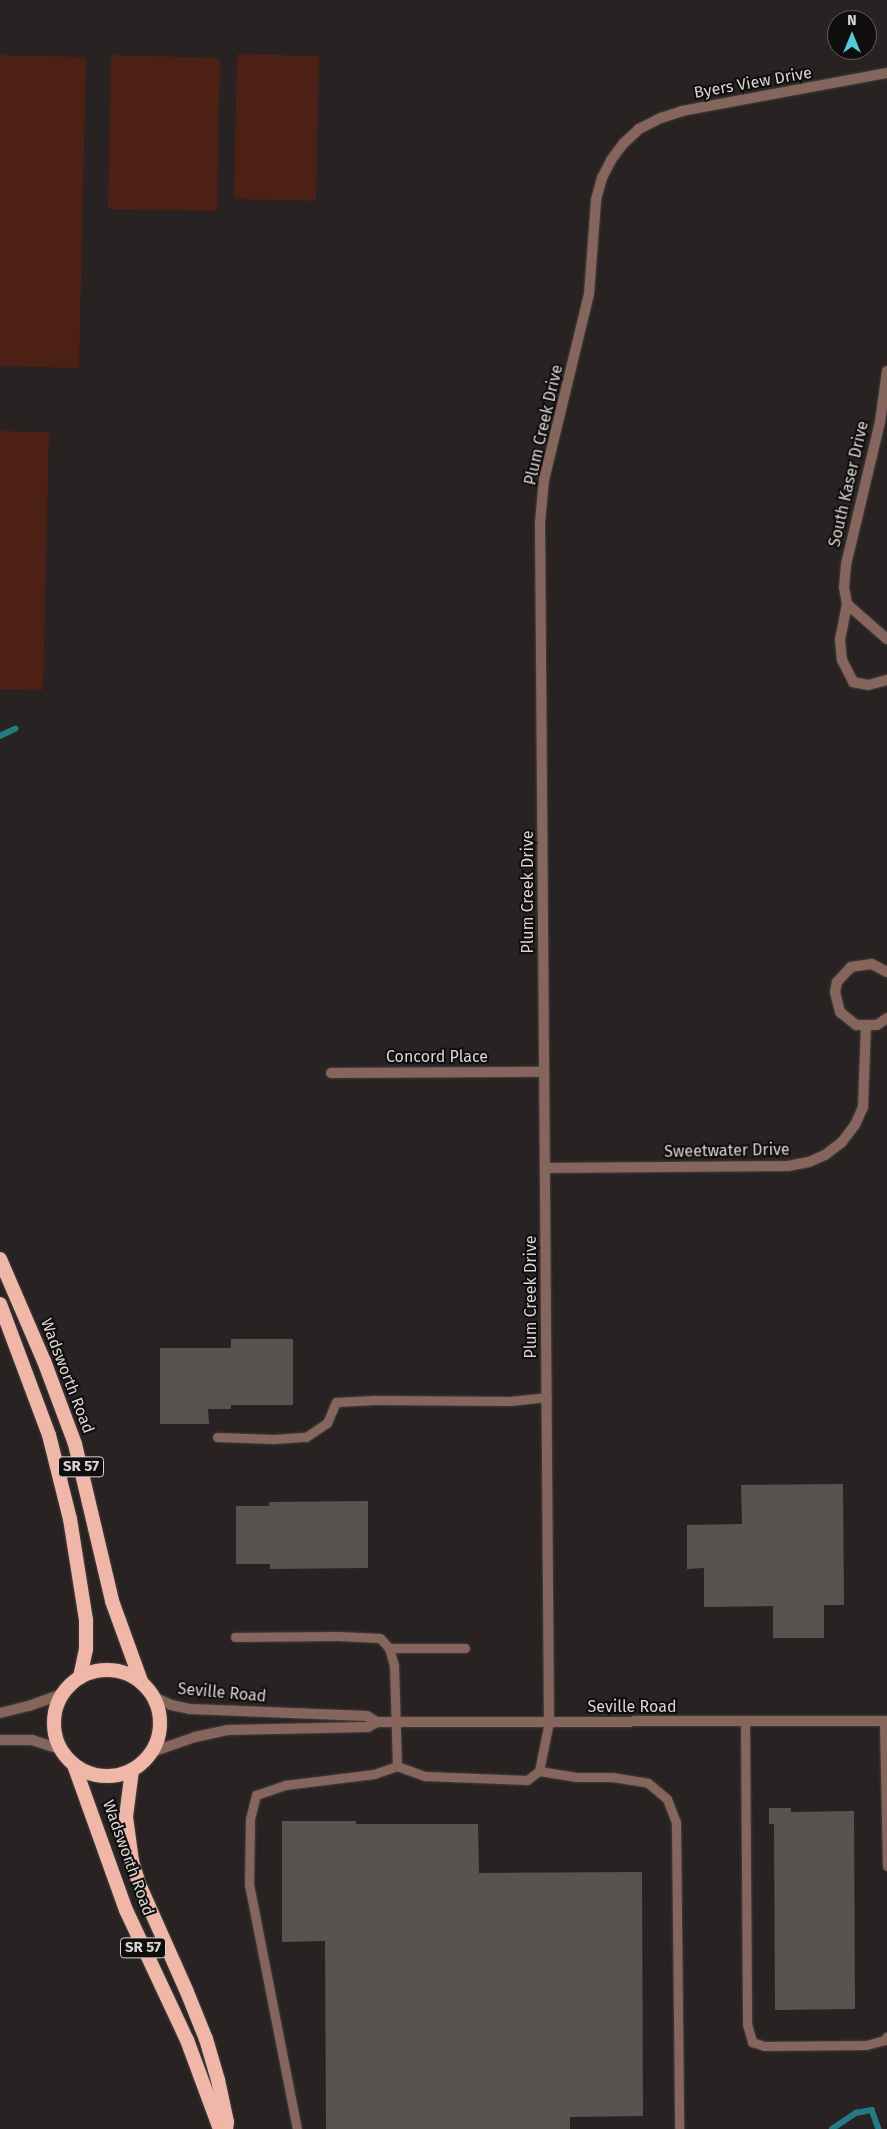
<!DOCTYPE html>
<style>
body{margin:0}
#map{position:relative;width:887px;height:2129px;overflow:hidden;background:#282322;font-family:"Fira Sans",sans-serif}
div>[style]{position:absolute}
.green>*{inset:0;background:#4d2015}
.stream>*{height:5.5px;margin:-2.75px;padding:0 2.75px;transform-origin:2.75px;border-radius:2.75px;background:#247b84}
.building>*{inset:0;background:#585351}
.roads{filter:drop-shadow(0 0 1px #44403f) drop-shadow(0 0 1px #44403f)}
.service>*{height:9px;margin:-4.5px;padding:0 4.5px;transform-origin:4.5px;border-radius:4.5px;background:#86655c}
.minor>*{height:10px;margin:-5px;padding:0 5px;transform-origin:5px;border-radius:5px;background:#86655c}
.tertiary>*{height:10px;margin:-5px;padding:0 5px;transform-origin:5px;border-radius:5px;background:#86655c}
.trunk>*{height:14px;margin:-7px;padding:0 7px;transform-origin:7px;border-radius:7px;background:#f0b6a7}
.trunk>.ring{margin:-7px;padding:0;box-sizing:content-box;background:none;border:14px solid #f0b6a7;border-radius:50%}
span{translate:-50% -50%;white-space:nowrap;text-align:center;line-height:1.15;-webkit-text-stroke:4px #100d0d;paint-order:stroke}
.shield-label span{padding:1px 4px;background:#100d0d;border:1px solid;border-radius:4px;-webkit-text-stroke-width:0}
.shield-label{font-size:15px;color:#d9d6d5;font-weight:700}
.street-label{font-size:16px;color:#d9d6d5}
.north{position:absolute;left:827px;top:10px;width:50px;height:50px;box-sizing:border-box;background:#100d0d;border:1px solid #605d5d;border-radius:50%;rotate:0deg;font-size:14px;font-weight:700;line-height:20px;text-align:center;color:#d9d6d5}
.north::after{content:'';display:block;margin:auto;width:18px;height:22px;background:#52cbd9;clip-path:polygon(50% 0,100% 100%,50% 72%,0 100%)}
</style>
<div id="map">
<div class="green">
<i style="clip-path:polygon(237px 54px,319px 56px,316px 201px,234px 199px)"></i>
<i style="clip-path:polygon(0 55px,86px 57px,79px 368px,0 366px)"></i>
<i style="clip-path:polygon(111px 55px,220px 58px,217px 211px,108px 209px)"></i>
<i style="clip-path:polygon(0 431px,49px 432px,43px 690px,0 689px)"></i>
</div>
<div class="stream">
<i style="left:0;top:736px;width:17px;rotate:-25deg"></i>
<i style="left:832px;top:2129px;width:29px;rotate:-34deg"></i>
<i style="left:856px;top:2113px;width:16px;rotate:-11deg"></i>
<i style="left:872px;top:2110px;width:20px;rotate:70deg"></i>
</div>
<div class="building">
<i style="clip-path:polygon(231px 1339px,293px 1339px,293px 1405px,231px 1405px,231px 1409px,208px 1409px,209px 1424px,160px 1424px,160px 1348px,231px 1348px)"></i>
<i style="clip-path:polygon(843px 1484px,844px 1605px,824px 1605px,824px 1638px,773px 1638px,773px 1606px,704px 1607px,704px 1568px,687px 1569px,687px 1525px,742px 1524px,741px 1485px)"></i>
<i style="clip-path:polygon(368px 1501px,368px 1568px,270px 1569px,270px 1564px,236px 1564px,236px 1506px,269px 1506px,269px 1502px)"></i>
<i style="clip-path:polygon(769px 1808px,791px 1808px,791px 1812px,854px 1811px,855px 2009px,775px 2010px,774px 1824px,769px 1824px)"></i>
<i style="clip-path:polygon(282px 1821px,356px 1821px,356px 1824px,478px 1824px,479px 1873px,642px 1872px,643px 2116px,570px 2117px,570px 2129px,326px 2129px,325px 1941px,282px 1942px)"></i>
</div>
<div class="roads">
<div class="service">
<i style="left:217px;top:1437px;width:57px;rotate:2deg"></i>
<i style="left:274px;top:1439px;width:32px;rotate:-4deg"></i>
<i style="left:306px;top:1437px;width:25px;rotate:-34deg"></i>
<i style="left:327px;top:1423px;width:23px;rotate:-67deg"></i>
<i style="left:336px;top:1402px;width:39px;rotate:-3deg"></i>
<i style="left:375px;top:1400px;width:135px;rotate:0.4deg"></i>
<i style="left:510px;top:1401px;width:37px;rotate:-6deg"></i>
<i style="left:235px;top:1637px;width:102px;rotate:-0.6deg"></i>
<i style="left:337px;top:1636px;width:43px;rotate:2.7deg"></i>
<i style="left:380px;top:1638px;width:13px;rotate:48deg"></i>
<i style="left:389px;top:1648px;width:18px;rotate:74deg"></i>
<i style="left:394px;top:1665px;width:101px;rotate:88.3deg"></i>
<i style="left:389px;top:1648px;width:76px"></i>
<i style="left:745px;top:1721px;width:303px;rotate:89.6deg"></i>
<i style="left:747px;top:2024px;width:19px;rotate:74deg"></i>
<i style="left:752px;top:2042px;width:13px;rotate:18deg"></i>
<i style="left:764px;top:2046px;width:102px;rotate:-0.6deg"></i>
<i style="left:866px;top:2045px;width:20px;rotate:-15deg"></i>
<i style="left:885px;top:2040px;width:4px;rotate:-63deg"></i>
<i style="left:884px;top:1721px;width:145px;rotate:88.8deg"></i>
<i style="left:539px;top:1771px;width:38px;rotate:9deg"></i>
<i style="left:577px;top:1777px;width:35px"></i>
<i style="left:612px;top:1777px;width:36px;rotate:9deg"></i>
<i style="left:648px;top:1783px;width:25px;rotate:40deg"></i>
<i style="left:667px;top:1799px;width:25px;rotate:69deg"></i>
<i style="left:676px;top:1822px;width:307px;rotate:89.4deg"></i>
<i style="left:297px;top:2129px;width:249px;rotate:-101.1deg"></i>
<i style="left:249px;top:1885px;width:66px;rotate:-89.1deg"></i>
<i style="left:250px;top:1819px;width:25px;rotate:-76deg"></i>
<i style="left:256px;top:1795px;width:31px;rotate:-19deg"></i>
<i style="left:285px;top:1785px;width:90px;rotate:-7deg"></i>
<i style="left:374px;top:1774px;width:24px;rotate:-19deg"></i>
<i style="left:397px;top:1766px;width:30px;rotate:20deg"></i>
<i style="left:425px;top:1776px;width:102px;rotate:2.2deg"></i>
<i style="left:527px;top:1780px;width:15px;rotate:-37deg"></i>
<i style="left:539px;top:1771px;width:50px;rotate:-78.5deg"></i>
</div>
<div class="minor">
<i style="left:887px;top:371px;width:51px;rotate:97.8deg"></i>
<i style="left:880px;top:422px;width:147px;rotate:103.4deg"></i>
<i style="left:846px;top:565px;width:22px;rotate:95deg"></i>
<i style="left:844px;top:587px;width:17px;rotate:80deg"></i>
<i style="left:847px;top:604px;width:36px;rotate:101deg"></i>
<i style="left:840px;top:639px;width:21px;rotate:85deg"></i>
<i style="left:842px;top:660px;width:25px;rotate:63deg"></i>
<i style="left:853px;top:682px;width:15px;rotate:11deg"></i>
<i style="left:868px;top:685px;width:20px;rotate:-15deg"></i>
<i style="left:847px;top:604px;width:53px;rotate:41.2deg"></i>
<i style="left:887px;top:972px;width:17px;rotate:-152deg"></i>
<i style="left:872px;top:964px;width:21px;rotate:172deg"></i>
<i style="left:851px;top:967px;width:21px;rotate:133deg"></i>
<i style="left:837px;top:982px;width:10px;rotate:101deg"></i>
<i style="left:835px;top:992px;width:21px;rotate:76deg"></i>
<i style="left:840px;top:1012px;width:21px;rotate:39deg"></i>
<i style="left:856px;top:1025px;width:21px"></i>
<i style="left:877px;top:1025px;width:12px;rotate:-35deg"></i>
<i style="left:331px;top:1073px;width:213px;rotate:-0.3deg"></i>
<i style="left:545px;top:1168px;width:243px;rotate:-0.5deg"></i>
<i style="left:788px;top:1166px;width:21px;rotate:-11deg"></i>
<i style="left:809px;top:1162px;width:17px;rotate:-24deg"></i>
<i style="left:825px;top:1155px;width:21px;rotate:-37deg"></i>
<i style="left:842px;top:1142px;width:21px;rotate:-53deg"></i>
<i style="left:855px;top:1125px;width:20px;rotate:-66deg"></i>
<i style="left:863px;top:1107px;width:81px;rotate:-87.9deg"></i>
<i style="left:549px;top:1722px;width:1200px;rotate:-90.43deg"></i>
<i style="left:540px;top:522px;width:42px;rotate:-84.6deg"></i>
<i style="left:544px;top:480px;width:191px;rotate:-76.4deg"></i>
<i style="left:589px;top:294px;width:94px;rotate:-85.7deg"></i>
<i style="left:596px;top:200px;width:23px;rotate:-75deg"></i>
<i style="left:602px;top:178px;width:20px;rotate:-63deg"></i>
<i style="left:611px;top:160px;width:21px;rotate:-53deg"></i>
<i style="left:624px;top:143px;width:21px;rotate:-43deg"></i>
<i style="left:639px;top:129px;width:25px;rotate:-27deg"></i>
<i style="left:661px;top:118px;width:22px;rotate:-18deg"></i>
<i style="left:682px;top:111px;width:208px;rotate:-10.5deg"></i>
</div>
<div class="tertiary">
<i style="left:154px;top:1697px;width:19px;rotate:25deg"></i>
<i style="left:171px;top:1705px;width:19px;rotate:12deg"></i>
<i style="left:190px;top:1709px;width:177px;rotate:2.3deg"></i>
<i style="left:367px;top:1716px;width:12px;rotate:31deg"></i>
<i style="left:0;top:1713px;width:30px;rotate:-14deg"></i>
<i style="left:29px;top:1706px;width:35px;rotate:-20deg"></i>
<i style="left:0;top:1740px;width:32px"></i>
<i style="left:32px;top:1740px;width:29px;rotate:18deg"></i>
<i style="left:152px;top:1752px;width:46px;rotate:-19.2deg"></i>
<i style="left:195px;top:1737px;width:33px;rotate:-12deg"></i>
<i style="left:227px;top:1730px;width:141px;rotate:-1.2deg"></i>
<i style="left:368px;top:1727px;width:10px;rotate:-29deg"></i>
<i style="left:377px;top:1722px;width:510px;rotate:-0.11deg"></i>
</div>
<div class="trunk">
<i style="left:0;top:1259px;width:111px;rotate:66.7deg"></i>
<i style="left:44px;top:1361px;width:89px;rotate:69.5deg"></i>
<i style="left:75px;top:1444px;width:161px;rotate:76.7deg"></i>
<i style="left:112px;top:1601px;width:85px;rotate:70.1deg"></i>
<i style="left:0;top:1304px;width:140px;rotate:69.5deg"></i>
<i style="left:49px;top:1435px;width:87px;rotate:76deg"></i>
<i style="left:70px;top:1519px;width:102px;rotate:81deg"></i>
<i style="left:86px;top:1620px;width:29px;rotate:90deg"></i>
<i style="left:86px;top:1649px;width:29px;rotate:102deg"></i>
<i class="ring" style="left:54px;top:1670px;width:92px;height:92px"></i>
<i style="left:74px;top:1765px;width:154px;rotate:70.3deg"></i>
<i style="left:126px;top:1910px;width:144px;rotate:64.9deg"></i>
<i style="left:187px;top:2040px;width:95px;rotate:69.7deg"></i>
<i style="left:132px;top:1770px;width:47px;rotate:97.3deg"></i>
<i style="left:126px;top:1817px;width:44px;rotate:82.2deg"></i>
<i style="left:132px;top:1861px;width:24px;rotate:73deg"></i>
<i style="left:139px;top:1884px;width:118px;rotate:66deg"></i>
<i style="left:187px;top:1992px;width:51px;rotate:68deg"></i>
<i style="left:206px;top:2039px;width:43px;rotate:73.7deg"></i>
<i style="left:218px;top:2080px;width:43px;rotate:77.9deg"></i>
<i style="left:227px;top:2122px;width:7px;rotate:98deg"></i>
</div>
</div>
<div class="shield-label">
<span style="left:81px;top:1467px">SR 57</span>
<span style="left:143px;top:1948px">SR 57</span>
</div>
<div class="street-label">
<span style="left:753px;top:83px;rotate:-10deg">Byers View Drive</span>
<span style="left:544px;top:425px;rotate:-77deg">Plum Creek Drive</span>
<span style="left:849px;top:484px;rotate:-77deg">South Kaser Drive</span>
<span style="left:528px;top:892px;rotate:-90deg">Plum Creek Drive</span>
<span style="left:437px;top:1057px">Concord Place</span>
<span style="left:727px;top:1151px;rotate:-1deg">Sweetwater Drive</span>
<span style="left:531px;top:1297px;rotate:-90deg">Plum Creek Drive</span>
<span style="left:67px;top:1376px;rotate:69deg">Wadsworth Road</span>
<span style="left:222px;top:1693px;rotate:5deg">Seville Road</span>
<span style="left:632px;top:1707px">Seville Road</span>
<span style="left:128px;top:1858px;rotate:70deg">Wadsworth Road</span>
</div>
<div class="north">N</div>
</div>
